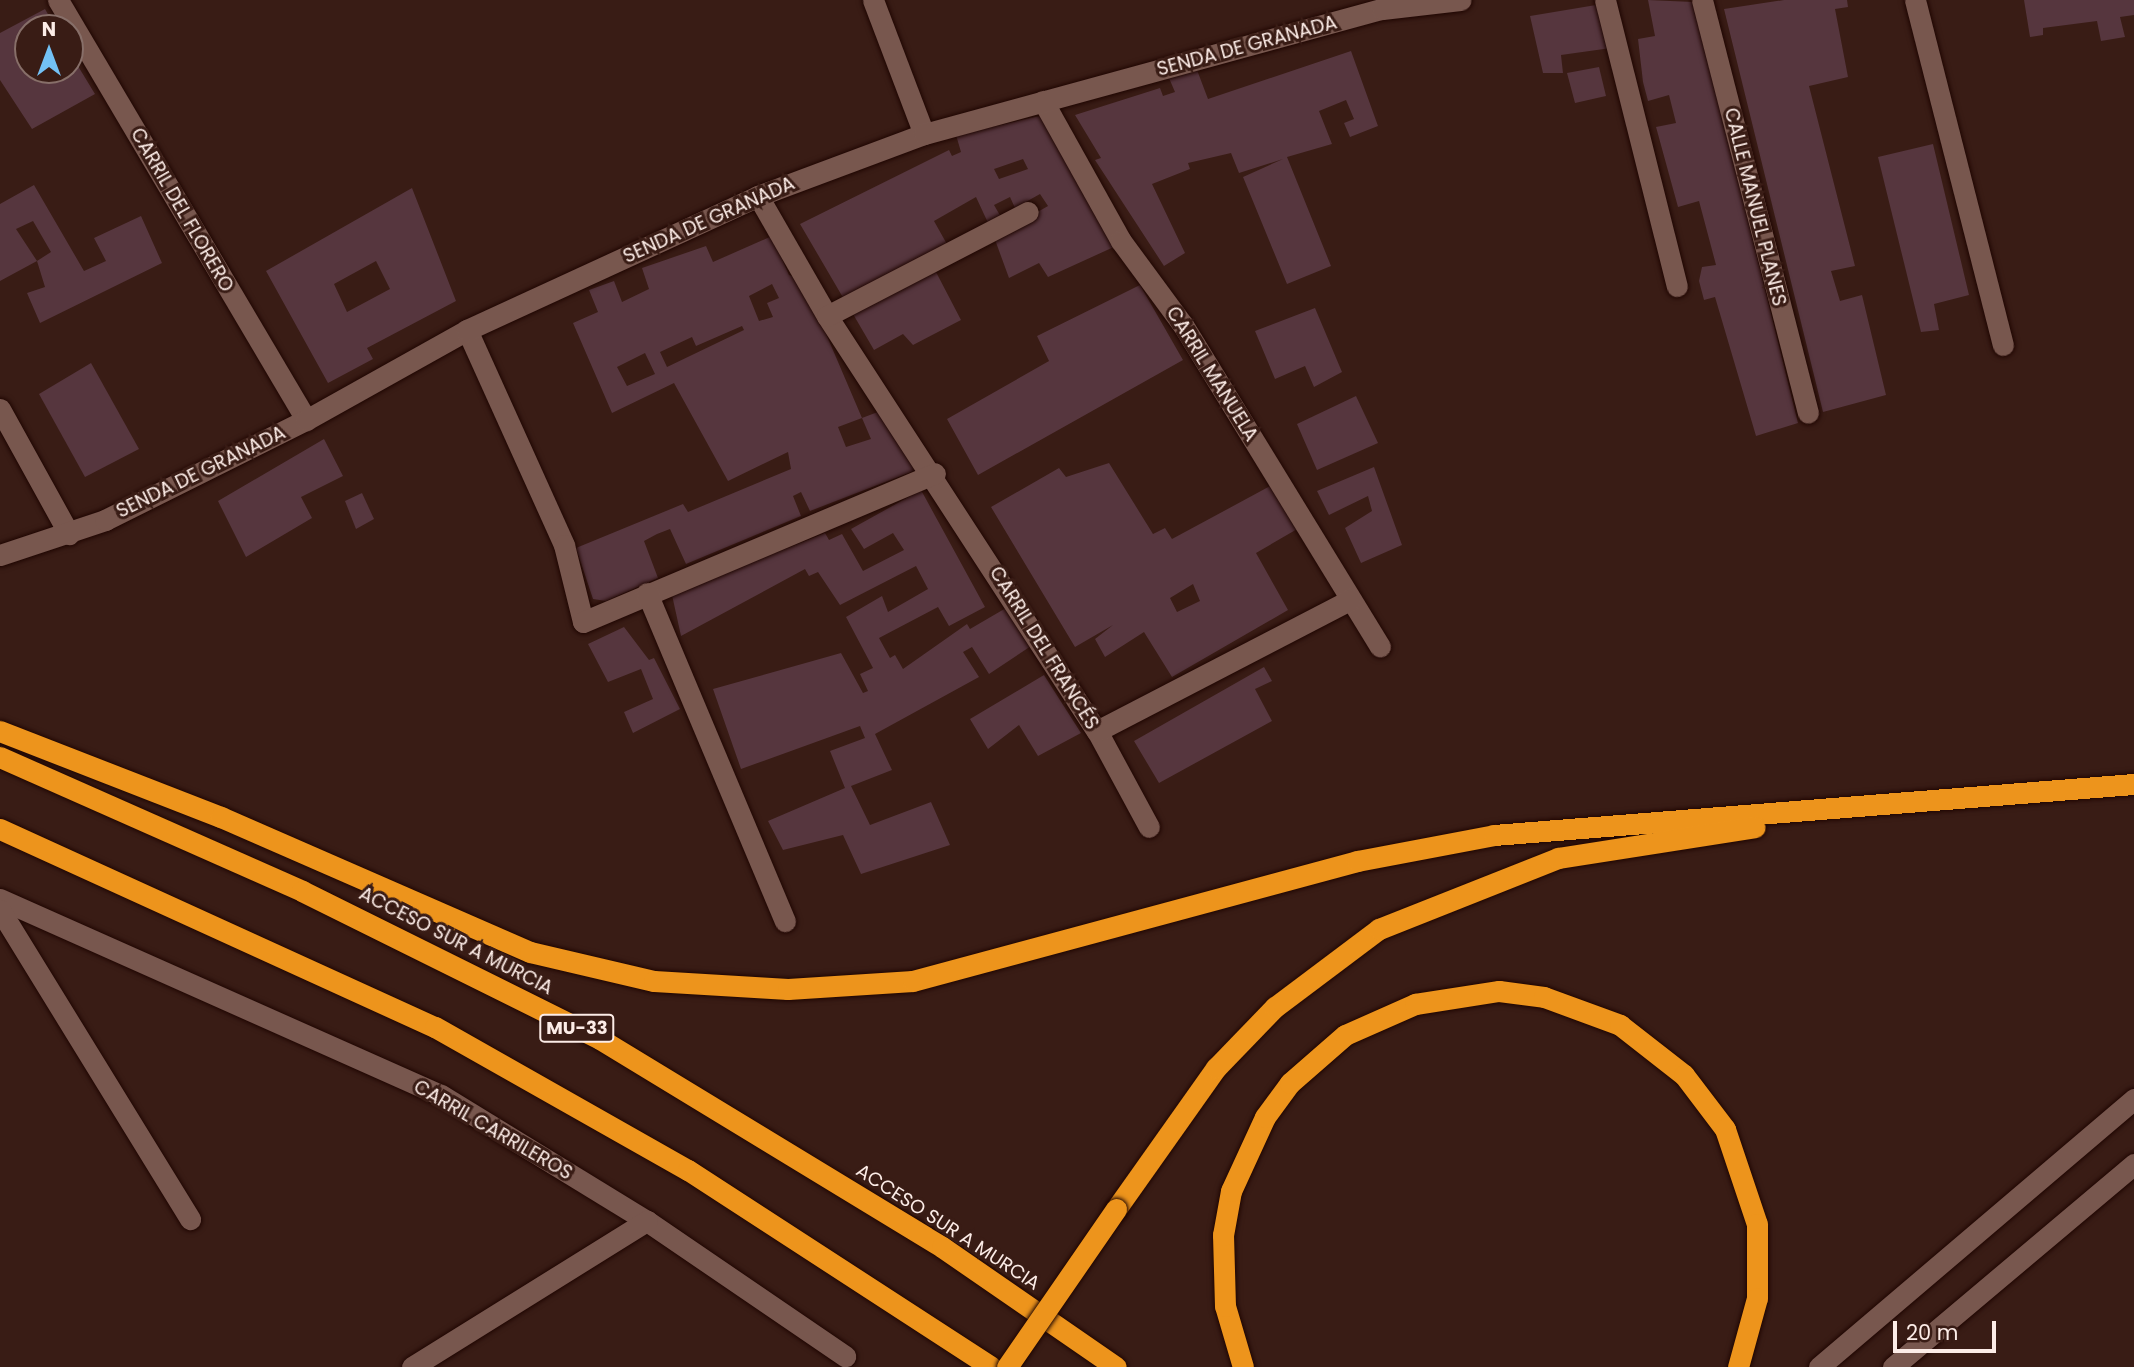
<!DOCTYPE html>
<meta charset="utf-8">
<style>
body{margin:0}
#map{position:relative;width:2134px;height:1367px;overflow:hidden;background:#391c15;font-family:Poppins,sans-serif}
div>[style]{position:absolute}
.building>*{inset:0;background:#56363e}
.roads{filter:drop-shadow(0 0 2px #1f0602) drop-shadow(0 0 2px #1f0602)}
.street>*{height:21px;margin:-10.5px;padding:0 10.5px;transform-origin:10.5px;border-radius:10.5px;background:#78574e}
.secondary>*{height:21px;margin:-10.5px;padding:0 10.5px;transform-origin:10.5px;border-radius:10.5px;background:#78574e}
.highway>*{height:21px;margin:-10.5px;padding:0 10.5px;transform-origin:10.5px;border-radius:10.5px;background:#ed941c}
.bridges{filter:drop-shadow(0 0 2px #1f0602) drop-shadow(0 0 2px #1f0602)}
.highway-bridge>*{height:21px;margin:-10.5px;padding:0 10.5px;transform-origin:10.5px;border-radius:10.5px;background:#ed941c}
span{translate:-50% -50%;white-space:nowrap;text-align:center;line-height:1.15;-webkit-text-stroke:6px #391c15;paint-order:stroke}
.shield-label span{padding:2px 5px;background:#391c15;border:2px solid;border-radius:5px;-webkit-text-stroke-width:0}
.shield-label{font-size:18px;color:#fcece7;font-weight:700}
.street-label{font-size:19px;color:#fcece7}
.north{position:absolute;left:14px;top:14px;width:70px;height:70px;box-sizing:border-box;background:#391c15;border:2px solid #876f69;border-radius:50%;rotate:0deg;font-size:19px;font-weight:700;line-height:28px;text-align:center;color:#fcece7}
.north::after{content:'';display:block;margin:auto;width:24px;height:32px;background:#73c1f5;clip-path:polygon(50% 0,100% 100%,50% 72%,0 100%)}
.scale{position:absolute;left:1893px;top:1321px;width:103px;height:32px;box-sizing:border-box;border:4px solid #fcece7;border-top:0;padding-left:9px;font-size:21px;line-height:24px;white-space:nowrap;color:#fcece7;-webkit-text-stroke:5px #391c15;paint-order:stroke}
</style>
<div id="map">
<div class="building">
<i style="clip-path:polygon(1648px 0,1693px 2px,1747px 217px,1798px 423px,1756px 436px,1715px 297px,1704px 300px,1699px 281px,1702px 267px,1716px 265px,1699px 201px,1678px 207px,1656px 127px,1676px 123px,1669px 95px,1648px 101px,1643px 82px,1638px 39px,1655px 36px)"></i>
<i style="clip-path:polygon(1784px 0,1847px 0,1848px 7px,1835px 9px,1848px 77px,1809px 86px,1855px 266px,1831px 271px,1840px 301px,1862px 295px,1886px 395px,1823px 412px,1724px 9px)"></i>
<i style="clip-path:polygon(2024px 0,2134px 0,2134px 15px,2120px 17px,2125px 37px,2101px 41px,2097px 21px,2043px 28px,2043px 35px,2030px 37px)"></i>
<i style="clip-path:polygon(1602px 4px,1611px 48px,1561px 55px,1563px 73px,1543px 73px,1530px 16px)"></i>
<i style="clip-path:polygon(45px 9px,56px 28px,28px 28px,28px 70px,70px 70px,70px 53px,95px 94px,32px 129px,0 80px,0 33px)"></i>
<i style="clip-path:polygon(1351px 51px,1378px 126px,1350px 137px,1344px 123px,1354px 119px,1346px 100px,1319px 111px,1332px 144px,1287px 157px,1331px 266px,1287px 284px,1243px 177px,1283px 159px,1239px 173px,1231px 153px,1188px 163px,1190px 169px,1152px 184px,1185px 253px,1164px 266px,1095px 160px,1101px 158px,1075px 115px,1160px 88px,1163px 96px,1175px 92px,1169px 78px,1197px 70px,1208px 99px)"></i>
<i style="clip-path:polygon(1599px 67px,1606px 96px,1575px 103px,1567px 73px)"></i>
<i style="clip-path:polygon(evenodd,1044px 115px,1116px 246px,1048px 277px,1039px 263px,1009px 278px,994px 237px,1048px 206px,1040px 194px,1015px 208px,1010px 197px,994px 205px,1001px 217px,989px 225px,976px 197px,934px 221px,948px 246px,845px 301px,800px 224px,949px 150px,952px 156px,961px 152px,956px 135px,1044px 115px,1023px 159px,1028px 169px,999px 179px,994px 169px,1023px 159px)"></i>
<i style="clip-path:polygon(1933px 144px,1969px 295px,1934px 304px,1939px 330px,1921px 332px,1878px 157px)"></i>
<i style="clip-path:polygon(34px 185px,84px 271px,106px 261px,94px 238px,141px 216px,162px 263px,40px 323px,27px 293px,45px 287px,37px 261px,51px 252px,33px 221px,16px 229px,37px 261px,0 281px,0 204px)"></i>
<i style="clip-path:polygon(evenodd,412px 188px,456px 301px,367px 348px,373px 359px,328px 383px,266px 271px,412px 188px,376px 261px,390px 289px,347px 312px,334px 284px,376px 261px)"></i>
<i style="clip-path:polygon(evenodd,772px 236px,789px 275px,803px 280px,862px 418px,838px 427px,846px 447px,871px 439px,862px 418px,883px 410px,919px 469px,810px 511px,801px 492px,793px 496px,801px 516px,686px 564px,670px 529px,657px 534px,644px 541px,658px 578px,606px 601px,593px 599px,576px 548px,683px 504px,688px 512px,791px 469px,788px 452px,728px 481px,674px 383px,612px 413px,573px 323px,598px 312px,589px 290px,614px 281px,622px 302px,649px 289px,642px 268px,706px 246px,713px 262px,772px 236px,772px 284px,779px 298px,767px 303px,773px 317px,759px 321px,749px 296px,772px 284px,772px 236px,742px 326px,744px 330px,667px 367px,660px 352px,692px 337px,696px 346px,742px 326px,772px 236px,645px 353px,655px 374px,627px 386px,617px 367px,645px 353px)"></i>
<i style="clip-path:polygon(936px 272px,961px 320px,913px 345px,903px 334px,874px 350px,853px 314px)"></i>
<i style="clip-path:polygon(1140px 285px,1183px 360px,978px 475px,947px 419px,1049px 361px,1037px 336px)"></i>
<i style="clip-path:polygon(1315px 308px,1342px 372px,1314px 387px,1305px 366px,1275px 379px,1255px 331px)"></i>
<i style="clip-path:polygon(91px 363px,139px 449px,85px 477px,39px 394px)"></i>
<i style="clip-path:polygon(1356px 396px,1378px 443px,1317px 470px,1297px 424px)"></i>
<i style="clip-path:polygon(324px 439px,343px 476px,301px 497px,312px 518px,246px 557px,218px 501px)"></i>
<i style="clip-path:polygon(evenodd,1109px 463px,1153px 534px,1165px 528px,1172px 539px,1274px 484px,1299px 528px,1256px 553px,1288px 610px,1172px 677px,1144px 632px,1105px 657px,1095px 639px,1113px 625px,1075px 647px,991px 507px,1059px 468px,1066px 477px,1109px 463px,1193px 584px,1200px 601px,1177px 612px,1170px 598px,1193px 584px)"></i>
<i style="clip-path:polygon(1374px 467px,1402px 545px,1361px 563px,1345px 528px,1372px 511px,1368px 496px,1329px 515px,1317px 491px)"></i>
<i style="clip-path:polygon(921px 490px,985px 607px,949px 626px,938px 607px,879px 638px,890px 658px,895px 655px,903px 669px,967px 624px,970px 629px,1006px 608px,1031px 646px,989px 674px,972px 647px,963px 652px,979px 677px,875px 734px,892px 770px,851px 786px,870px 825px,931px 802px,950px 845px,861px 874px,843px 835px,783px 850px,768px 821px,845px 788px,830px 751px,865px 738px,860px 726px,741px 769px,713px 689px,841px 653px,863px 693px,868px 691px,860px 674px,873px 668px,846px 617px,882px 596px,888px 612px,928px 589px,916px 566px,840px 605px,818px 572px,809px 576px,805px 569px,681px 636px,672px 595px,773px 548px,775px 553px,825px 533px,829px 540px,842px 534px,863px 571px,904px 550px,893px 533px,864px 549px,851px 529px)"></i>
<i style="clip-path:polygon(362px 493px,374px 519px,356px 529px,345px 501px)"></i>
<i style="clip-path:polygon(624px 627px,649px 660px,654px 658px,680px 709px,633px 733px,624px 712px,653px 699px,641px 669px,608px 682px,588px 644px)"></i>
<i style="clip-path:polygon(1264px 667px,1272px 681px,1255px 689px,1272px 721px,1159px 783px,1134px 741px)"></i>
<i style="clip-path:polygon(1044px 675px,1081px 733px,1038px 756px,1019px 725px,988px 749px,970px 719px)"></i>
</div>
<div class="roads">
<div class="street">
<i style="left:58px;top:0;width:488px;rotate:59.4deg"></i>
<i style="left:873px;top:0;width:143px;rotate:69.2deg"></i>
<i style="left:1605px;top:0;width:295px;rotate:75.9deg"></i>
<i style="left:1702px;top:0;width:426px;rotate:75.6deg"></i>
<i style="left:1915px;top:0;width:356px;rotate:75.7deg"></i>
<i style="left:1043px;top:101px;width:160px;rotate:60.9deg"></i>
<i style="left:1121px;top:241px;width:104px;rotate:53.6deg"></i>
<i style="left:1183px;top:325px;width:377px;rotate:58.5deg"></i>
<i style="left:758px;top:196px;width:138px;rotate:60.1deg"></i>
<i style="left:827px;top:316px;width:495px;rotate:57deg"></i>
<i style="left:1097px;top:731px;width:109px;rotate:61.6deg"></i>
<i style="left:827px;top:316px;width:226px;rotate:-27.4deg"></i>
<i style="left:467px;top:330px;width:236px;rotate:65.7deg"></i>
<i style="left:564px;top:545px;width:79px;rotate:76.1deg"></i>
<i style="left:583px;top:622px;width:382px;rotate:-22.9deg"></i>
<i style="left:0;top:409px;width:143px;rotate:61.1deg"></i>
<i style="left:0;top:555px;width:111px;rotate:-18.4deg"></i>
<i style="left:105px;top:520px;width:225px;rotate:-26.5deg"></i>
<i style="left:306px;top:420px;width:184px;rotate:-29.2deg"></i>
<i style="left:467px;top:330px;width:320px;rotate:-24.7deg"></i>
<i style="left:758px;top:196px;width:177px;rotate:-20.5deg"></i>
<i style="left:924px;top:134px;width:475px;rotate:-15.3deg"></i>
<i style="left:1382px;top:9px;width:79px;rotate:-6.6deg"></i>
<i style="left:647px;top:593px;width:356px;rotate:67.2deg"></i>
<i style="left:1097px;top:731px;width:285px;rotate:-27.4deg"></i>
<i style="left:0;top:899px;width:483px;rotate:24deg"></i>
<i style="left:441px;top:1095px;width:241px;rotate:31.5deg"></i>
<i style="left:647px;top:1221px;width:240px;rotate:34.3deg"></i>
<i style="left:0;top:910px;width:363px;rotate:58.4deg"></i>
<i style="left:412px;top:1367px;width:277px;rotate:-31.9deg"></i>
</div>
<div class="secondary">
<i style="left:1819px;top:1367px;width:414px;rotate:-40.4deg"></i>
<i style="left:1893px;top:1367px;width:315px;rotate:-40.1deg"></i>
</div>
<div class="highway">
<i style="left:0;top:731px;width:237px;rotate:21.3deg"></i>
<i style="left:221px;top:817px;width:337px;rotate:23.6deg"></i>
<i style="left:530px;top:952px;width:127px;rotate:13.2deg"></i>
<i style="left:654px;top:981px;width:134px;rotate:3.4deg"></i>
<i style="left:788px;top:989px;width:125px;rotate:-3.7deg"></i>
<i style="left:913px;top:981px;width:460px;rotate:-15.1deg"></i>
<i style="left:1357px;top:861px;width:139px;rotate:-10.7deg"></i>
<i style="left:1494px;top:835px;width:642px;rotate:-4.56deg"></i>
<i style="left:0;top:757px;width:330px;rotate:23.9deg"></i>
<i style="left:302px;top:891px;width:333px;rotate:26.4deg"></i>
<i style="left:600px;top:1039px;width:400px;rotate:31.3deg"></i>
<i style="left:942px;top:1247px;width:211px;rotate:34.6deg"></i>
<i style="left:0;top:829px;width:478px;rotate:24.5deg"></i>
<i style="left:435px;top:1027px;width:291px;rotate:29.5deg"></i>
<i style="left:688px;top:1170px;width:361px;rotate:33deg"></i>
<i style="left:1116px;top:1209px;width:173px;rotate:-54.7deg"></i>
<i style="left:1216px;top:1068px;width:85px;rotate:-46deg"></i>
<i style="left:1275px;top:1007px;width:130px;rotate:-36.9deg"></i>
<i style="left:1379px;top:929px;width:193px;rotate:-21.6deg"></i>
<i style="left:1558px;top:858px;width:199px;rotate:-8.9deg"></i>
<i style="left:1243px;top:1367px;width:64px;rotate:-106.4deg"></i>
<i style="left:1225px;top:1306px;width:71px;rotate:-91.6deg"></i>
<i style="left:1223px;top:1235px;width:45px;rotate:-79.7deg"></i>
<i style="left:1231px;top:1191px;width:81px;rotate:-65.3deg"></i>
<i style="left:1265px;top:1117px;width:42px;rotate:-53.7deg"></i>
<i style="left:1290px;top:1083px;width:73px;rotate:-41.1deg"></i>
<i style="left:1345px;top:1035px;width:77px;rotate:-23.9deg"></i>
<i style="left:1415px;top:1004px;width:85px;rotate:-8.8deg"></i>
<i style="left:1499px;top:991px;width:45px;rotate:7.6deg"></i>
<i style="left:1544px;top:997px;width:81px;rotate:20.2deg"></i>
<i style="left:1620px;top:1025px;width:81px;rotate:38deg"></i>
<i style="left:1684px;top:1075px;width:68px;rotate:52.8deg"></i>
<i style="left:1725px;top:1129px;width:100px;rotate:71.4deg"></i>
<i style="left:1757px;top:1224px;width:74px;rotate:90deg"></i>
<i style="left:1757px;top:1298px;width:72px;rotate:105.4deg"></i>
</div>
</div>
<div class="bridges">
<div class="highway-bridge">
<i style="left:1007px;top:1367px;width:192px;rotate:-55.4deg"></i>
</div>
</div>
<div class="shield-label">
<span style="left:577px;top:1028px">MU-33</span>
</div>
<div class="street-label">
<span style="left:1247px;top:46px;rotate:-15deg">SENDA DE GRANADA</span>
<span style="left:1755px;top:207px;rotate:76deg">CALLE MANUEL PLANES</span>
<span style="left:182px;top:210px;rotate:60deg">CARRIL DEL FLORERO</span>
<span style="left:709px;top:220px;rotate:-24deg">SENDA DE GRANADA</span>
<span style="left:1212px;top:374px;rotate:58deg">CARRIL MANUELA</span>
<span style="left:201px;top:472px;rotate:-26deg">SENDA DE GRANADA</span>
<span style="left:1044px;top:648px;rotate:58deg">CARRIL DEL FRANCÉS</span>
<span style="left:456px;top:941px;rotate:27deg">ACCESO SUR A MURCIA</span>
<span style="left:493px;top:1130px;rotate:30deg">CARRIL CARRILEROS</span>
<span style="left:948px;top:1227px;rotate:33deg">ACCESO SUR A MURCIA</span>
</div>
<div class="north">N</div>
<div class="scale">20 m</div>
</div>
